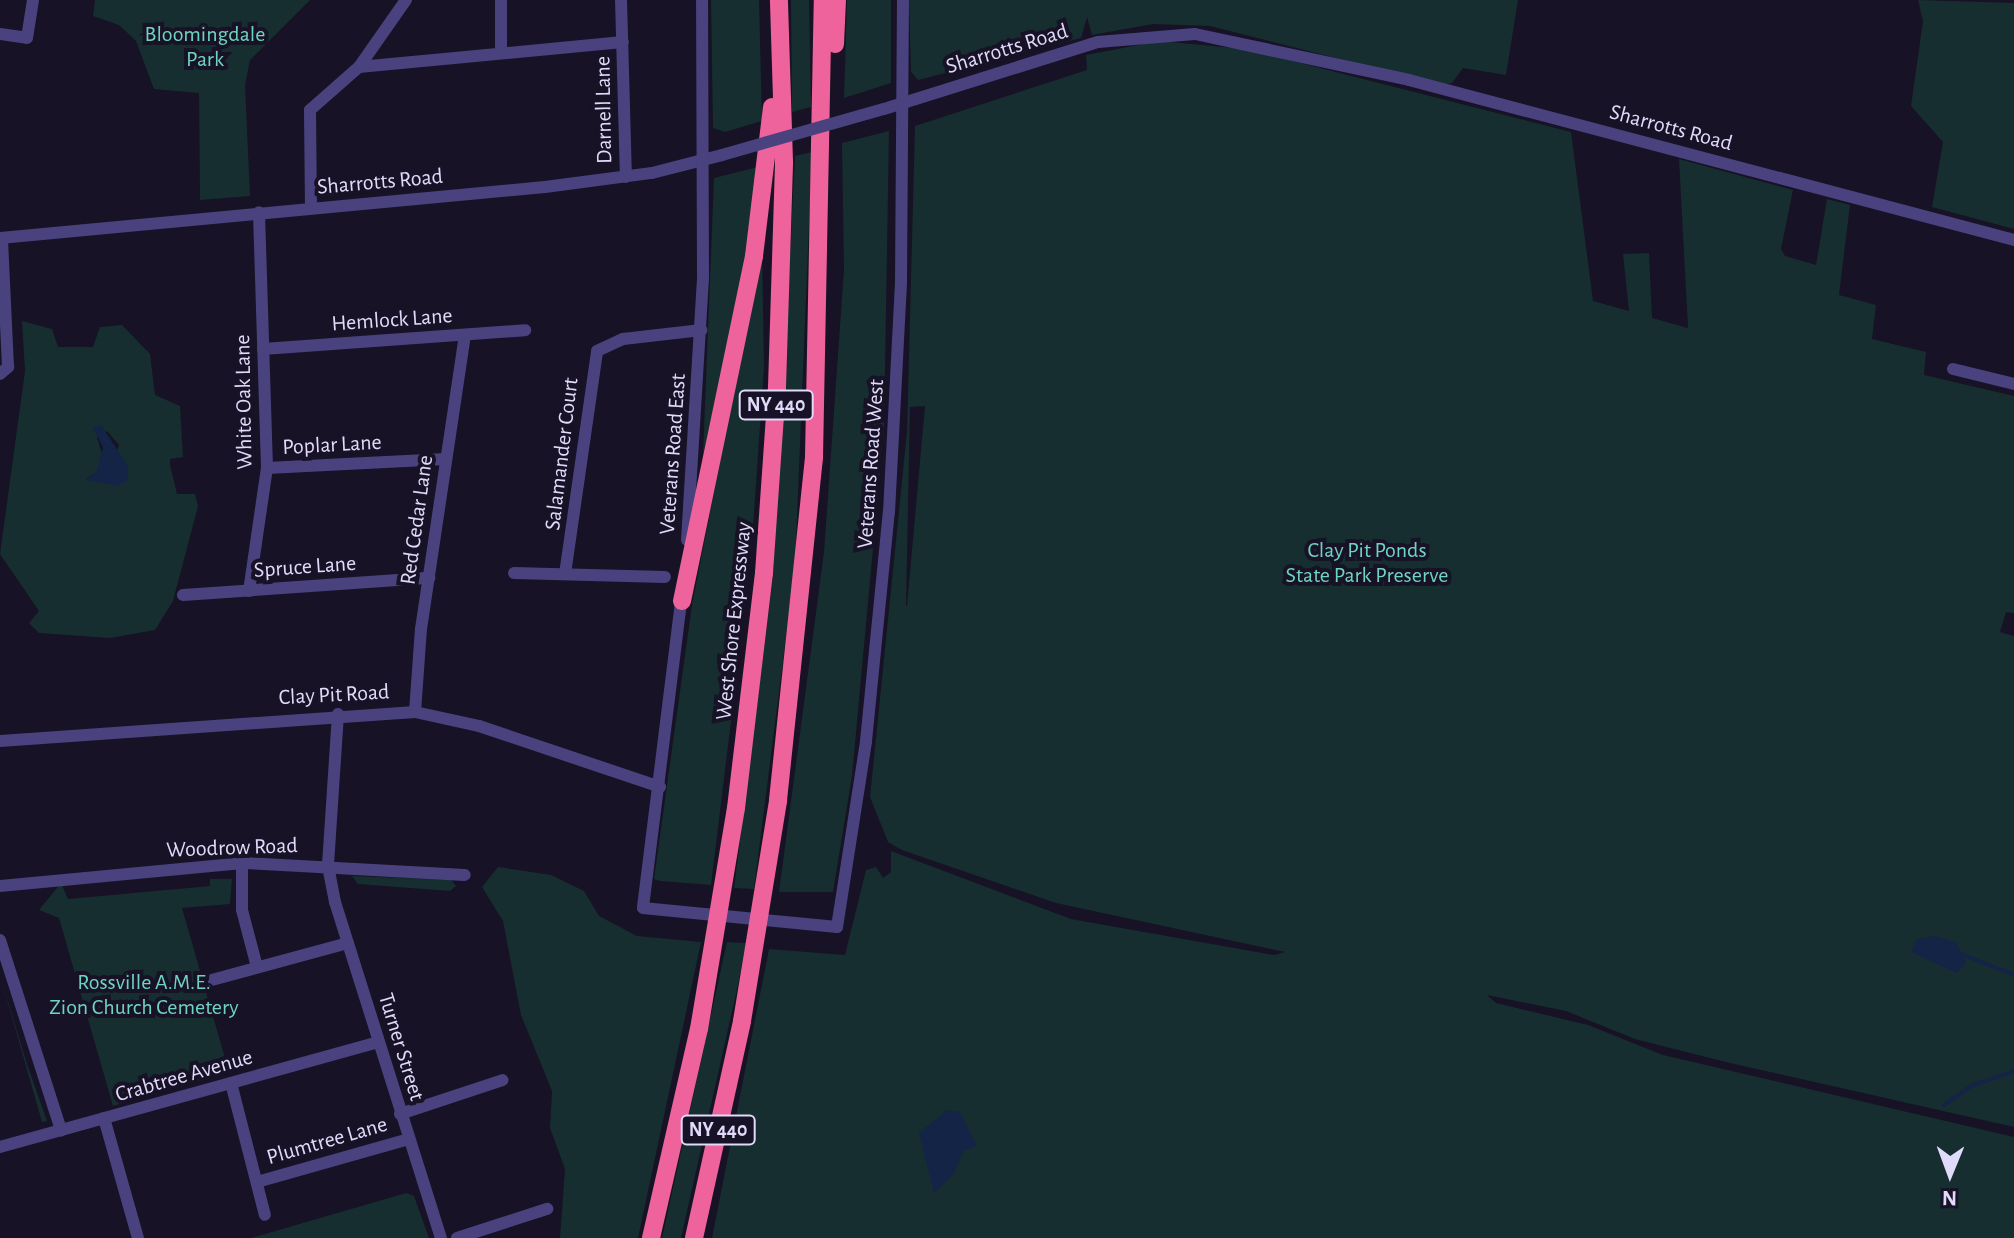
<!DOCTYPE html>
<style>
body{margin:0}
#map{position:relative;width:2014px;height:1238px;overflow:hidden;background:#171225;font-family:"Alegreya Sans",sans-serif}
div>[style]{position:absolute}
.green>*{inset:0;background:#162e2f}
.water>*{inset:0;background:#142447}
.stream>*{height:4px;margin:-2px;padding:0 2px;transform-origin:2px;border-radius:2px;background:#142447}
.minor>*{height:12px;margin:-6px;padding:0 6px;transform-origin:6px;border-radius:6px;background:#49427f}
.highway>*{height:18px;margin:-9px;padding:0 9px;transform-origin:9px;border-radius:9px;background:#ee639b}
.minor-bridge>*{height:12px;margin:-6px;padding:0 6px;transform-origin:6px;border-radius:6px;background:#49427f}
.highway-bridge>*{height:18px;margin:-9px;padding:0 9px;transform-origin:9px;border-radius:9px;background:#ee639b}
span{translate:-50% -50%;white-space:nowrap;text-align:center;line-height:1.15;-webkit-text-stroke:8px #171225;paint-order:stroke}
.shield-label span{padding:2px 6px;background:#171225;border:2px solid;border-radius:6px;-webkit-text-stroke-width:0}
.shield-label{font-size:20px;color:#e1dbfb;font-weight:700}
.park-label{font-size:22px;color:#6ed4c2}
.street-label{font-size:22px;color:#e1dbfb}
.north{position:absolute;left:1910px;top:1134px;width:80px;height:80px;-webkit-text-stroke:6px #171225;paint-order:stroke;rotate:181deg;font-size:22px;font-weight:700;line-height:32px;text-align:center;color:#e1dbfb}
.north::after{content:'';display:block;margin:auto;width:28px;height:36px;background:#e1dbfb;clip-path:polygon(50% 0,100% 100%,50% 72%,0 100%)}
</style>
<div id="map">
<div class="green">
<i style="clip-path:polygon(95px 0,310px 0,250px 60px,245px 85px,250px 196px,200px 200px,199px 93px,154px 89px,136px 41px,119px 25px,93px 16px)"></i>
<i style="clip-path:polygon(711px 0,759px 0,762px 121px,725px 132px,713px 128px)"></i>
<i style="clip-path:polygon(791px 0,809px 0,811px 107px,792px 112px)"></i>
<i style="clip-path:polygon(847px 0,891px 0,891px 83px,844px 98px)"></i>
<i style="clip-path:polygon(909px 0,1518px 0,1506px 75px,1463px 68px,1452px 83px,1442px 85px,1210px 26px,1153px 24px,1092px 35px,1087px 17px,1081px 38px,918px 80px,911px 72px)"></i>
<i style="clip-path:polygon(1918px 0,2014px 3px,2014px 229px,1932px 207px,1943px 142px,1911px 106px,1923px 21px)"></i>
<i style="clip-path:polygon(evenodd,1159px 41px,1245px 49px,1571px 132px,1593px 301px,1629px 311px,1623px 254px,1649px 253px,1652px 318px,1688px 328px,1679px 159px,1793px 190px,1781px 249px,1785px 256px,1816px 265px,1827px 199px,1850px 205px,1839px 295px,1876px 305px,1872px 339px,1926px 352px,1924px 375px,2014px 396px,2014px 613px,2006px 612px,2000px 632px,2014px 636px,2014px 1127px,1726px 1062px,1635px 1039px,1566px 1011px,1487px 995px,1496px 1003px,1588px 1025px,1663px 1055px,2014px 1137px,2014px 1238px,712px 1238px,769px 949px,845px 955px,866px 870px,876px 867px,883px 878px,891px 872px,891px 851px,1071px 919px,1274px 955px,1285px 952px,1056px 903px,902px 850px,888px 842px,870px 797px,907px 432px,915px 126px,1087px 70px,1086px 55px,1159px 41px,925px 406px,907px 606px,906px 606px,910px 407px,925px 406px)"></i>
<i style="clip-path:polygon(889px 131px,884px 429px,852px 776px,833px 892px,779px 892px,824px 552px,844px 270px,842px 143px)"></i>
<i style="clip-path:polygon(812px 152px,795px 566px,754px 889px,734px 888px,773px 577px,795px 156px)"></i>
<i style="clip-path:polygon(758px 167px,743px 272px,703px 456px,714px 178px)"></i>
<i style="clip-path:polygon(762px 247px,764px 367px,751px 557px,711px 885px,660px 881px,654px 879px,692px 605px)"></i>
<i style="clip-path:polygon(evenodd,22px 321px,52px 329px,58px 347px,93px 347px,100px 327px,122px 325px,150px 354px,155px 395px,180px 406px,183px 457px,170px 459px,170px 465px,177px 494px,195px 494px,198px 506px,173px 601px,155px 630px,110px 638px,39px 633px,29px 623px,39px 611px,0 554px,25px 371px,22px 321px,107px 431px,119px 445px,105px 483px,86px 479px,97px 472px,102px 454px,97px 437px,107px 431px)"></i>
<i style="clip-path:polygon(498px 867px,551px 875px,584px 891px,599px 916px,637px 936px,701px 942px,638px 1238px,560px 1238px,565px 1169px,550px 1128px,552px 1091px,521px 1015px,503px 921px,482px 887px)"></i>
<i style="clip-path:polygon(352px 876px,451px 880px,456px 886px,450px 891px,358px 884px)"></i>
<i style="clip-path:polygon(210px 879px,232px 879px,230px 904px,182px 908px,229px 1072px,113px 1106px,59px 918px,39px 910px,61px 883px,68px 899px,210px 886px)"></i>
<i style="clip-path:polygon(727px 942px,746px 943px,738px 985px,681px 1238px,662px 1238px)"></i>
<i style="clip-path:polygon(0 975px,27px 1064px,47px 1121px,42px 1122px)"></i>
<i style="clip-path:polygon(406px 1193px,414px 1196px,429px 1238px,251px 1238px)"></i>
</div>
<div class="water">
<i style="clip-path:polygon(101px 425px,128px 466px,128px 480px,118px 486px,86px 480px,97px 471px,103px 447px,93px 428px)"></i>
<i style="clip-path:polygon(1935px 936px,1956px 942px,1966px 963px,1957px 973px,1911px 952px,1917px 939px)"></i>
<i style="clip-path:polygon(947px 1110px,960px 1112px,977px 1146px,963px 1151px,954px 1174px,934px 1193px,919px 1133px)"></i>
</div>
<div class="stream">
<i style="left:1961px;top:954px;width:57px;rotate:21.6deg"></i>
<i style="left:1944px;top:1105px;width:33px;rotate:-35deg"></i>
<i style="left:1971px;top:1086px;width:46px;rotate:-19.2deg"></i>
</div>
<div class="minor">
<i style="left:501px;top:0;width:49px;rotate:90deg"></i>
<i style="left:621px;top:0;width:177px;rotate:88.4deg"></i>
<i style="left:0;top:34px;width:27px;rotate:8deg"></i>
<i style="left:27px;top:38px;width:38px;rotate:-81deg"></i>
<i style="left:359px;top:67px;width:82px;rotate:-55deg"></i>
<i style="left:884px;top:109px;width:224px;rotate:-17.4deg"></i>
<i style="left:1098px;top:42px;width:97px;rotate:-4.7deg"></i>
<i style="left:1195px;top:34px;width:219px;rotate:12.1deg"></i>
<i style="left:1409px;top:80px;width:626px;rotate:14.81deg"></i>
<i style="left:311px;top:208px;width:98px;rotate:-90.6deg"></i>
<i style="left:310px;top:110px;width:65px;rotate:-41.3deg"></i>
<i style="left:359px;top:67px;width:265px;rotate:-5.4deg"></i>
<i style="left:0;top:238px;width:547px;rotate:-5.35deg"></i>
<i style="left:545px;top:187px;width:108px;rotate:-7.5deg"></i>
<i style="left:652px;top:173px;width:72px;rotate:-14.4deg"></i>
<i style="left:263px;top:349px;width:263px;rotate:-4.1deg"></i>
<i style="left:1953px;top:369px;width:63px;rotate:13.8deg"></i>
<i style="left:0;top:374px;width:11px;rotate:-41deg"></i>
<i style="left:8px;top:367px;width:129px;rotate:-92.7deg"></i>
<i style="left:267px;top:468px;width:179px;rotate:-2.9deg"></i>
<i style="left:687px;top:540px;width:264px;rotate:-86.5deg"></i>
<i style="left:703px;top:276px;width:276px;rotate:-90.2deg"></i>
<i style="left:514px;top:573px;width:151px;rotate:1.5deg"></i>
<i style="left:565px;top:574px;width:225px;rotate:-81.8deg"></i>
<i style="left:597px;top:351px;width:29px;rotate:-25deg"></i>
<i style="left:623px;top:339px;width:79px;rotate:-6.6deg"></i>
<i style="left:249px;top:591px;width:124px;rotate:-81.7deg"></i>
<i style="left:267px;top:468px;width:256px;rotate:-91.8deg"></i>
<i style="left:682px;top:594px;width:316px;rotate:97.1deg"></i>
<i style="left:643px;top:908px;width:195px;rotate:5.6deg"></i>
<i style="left:837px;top:927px;width:188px;rotate:-81.1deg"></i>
<i style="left:866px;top:741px;width:230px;rotate:-84.3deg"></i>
<i style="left:889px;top:512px;width:229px;rotate:-87deg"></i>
<i style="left:901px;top:283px;width:283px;rotate:-89.6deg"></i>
<i style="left:183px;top:595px;width:247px;rotate:-4deg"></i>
<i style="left:415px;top:712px;width:83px;rotate:-85.9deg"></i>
<i style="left:421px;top:629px;width:297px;rotate:-81.5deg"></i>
<i style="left:338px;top:714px;width:152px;rotate:93.8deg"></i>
<i style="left:328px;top:866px;width:37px;rotate:79deg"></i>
<i style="left:335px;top:902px;width:352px;rotate:72.5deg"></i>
<i style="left:0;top:741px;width:416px;rotate:-4deg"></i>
<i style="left:415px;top:712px;width:66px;rotate:12.3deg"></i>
<i style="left:479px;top:726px;width:191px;rotate:18.6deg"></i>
<i style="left:242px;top:863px;width:47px;rotate:90deg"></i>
<i style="left:242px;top:910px;width:59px;rotate:75.3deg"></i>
<i style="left:0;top:886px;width:246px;rotate:-5.4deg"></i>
<i style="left:245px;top:863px;width:220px;rotate:3.1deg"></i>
<i style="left:0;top:940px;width:200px;rotate:72.2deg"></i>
<i style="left:208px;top:981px;width:145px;rotate:-15.2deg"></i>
<i style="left:231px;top:1083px;width:136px;rotate:75.6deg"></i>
<i style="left:400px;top:1114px;width:108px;rotate:-18.3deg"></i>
<i style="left:104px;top:1118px;width:125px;rotate:74.2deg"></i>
<i style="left:0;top:1147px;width:392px;rotate:-15.5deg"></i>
<i style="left:257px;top:1182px;width:158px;rotate:-15.8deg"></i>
<i style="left:457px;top:1238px;width:95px;rotate:-17.9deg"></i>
</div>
<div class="highway">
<i style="left:835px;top:44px;width:44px;rotate:-87.4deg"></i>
<i style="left:682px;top:601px;width:352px;rotate:-78.2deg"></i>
<i style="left:754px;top:256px;width:150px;rotate:-83.1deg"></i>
<i style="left:778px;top:800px;width:345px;rotate:-84deg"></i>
<i style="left:814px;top:457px;width:457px;rotate:-88.9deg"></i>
<i style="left:736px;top:808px;width:237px;rotate:-83.2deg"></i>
<i style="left:764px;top:573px;width:186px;rotate:-86deg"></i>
<i style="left:777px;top:387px;width:225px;rotate:-88.2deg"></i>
<i style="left:784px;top:162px;width:162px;rotate:-91.8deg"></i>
<i style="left:651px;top:1238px;width:214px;rotate:-77.1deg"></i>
<i style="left:694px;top:1238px;width:222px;rotate:-77.5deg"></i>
</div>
<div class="minor-bridge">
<i style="left:722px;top:155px;width:168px;rotate:-15.9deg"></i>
</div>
<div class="highway-bridge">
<i style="left:742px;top:1021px;width:224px;rotate:-80.7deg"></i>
<i style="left:699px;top:1029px;width:224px;rotate:-80.5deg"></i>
</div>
<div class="shield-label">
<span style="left:776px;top:405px">NY 440</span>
<span style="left:718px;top:1130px">NY 440</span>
</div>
<div class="park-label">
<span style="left:205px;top:47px">Bloomingdale<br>Park</span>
<span style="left:1367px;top:563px">Clay Pit Ponds<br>State Park Preserve</span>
<span style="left:144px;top:995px">Rossville A.M.E.<br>Zion Church Cemetery</span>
</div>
<div class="street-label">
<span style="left:1007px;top:49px;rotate:-17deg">Sharrotts Road</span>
<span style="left:604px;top:110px;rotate:-91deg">Darnell Lane</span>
<span style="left:1671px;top:128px;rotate:15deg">Sharrotts Road</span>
<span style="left:380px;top:182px;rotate:-5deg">Sharrotts Road</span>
<span style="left:392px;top:320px;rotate:-4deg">Hemlock Lane</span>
<span style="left:244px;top:402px;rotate:-91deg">White Oak Lane</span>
<span style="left:332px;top:445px;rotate:-3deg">Poplar Lane</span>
<span style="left:562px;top:454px;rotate:-83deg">Salamander Court</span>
<span style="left:673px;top:454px;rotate:-86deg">Veterans Road East</span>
<span style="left:871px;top:464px;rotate:-86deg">Veterans Road West</span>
<span style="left:417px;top:520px;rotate:-82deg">Red Cedar Lane</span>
<span style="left:305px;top:567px;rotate:-4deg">Spruce Lane</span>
<span style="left:734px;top:621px;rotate:-84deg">West Shore Expressway</span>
<span style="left:334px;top:695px;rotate:-3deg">Clay Pit Road</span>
<span style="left:232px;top:848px;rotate:-2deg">Woodrow Road</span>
<span style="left:401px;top:1047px;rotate:73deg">Turner Street</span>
<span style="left:184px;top:1076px;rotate:-16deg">Crabtree Avenue</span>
<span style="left:327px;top:1141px;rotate:-16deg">Plumtree Lane</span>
</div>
<div class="north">N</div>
</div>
